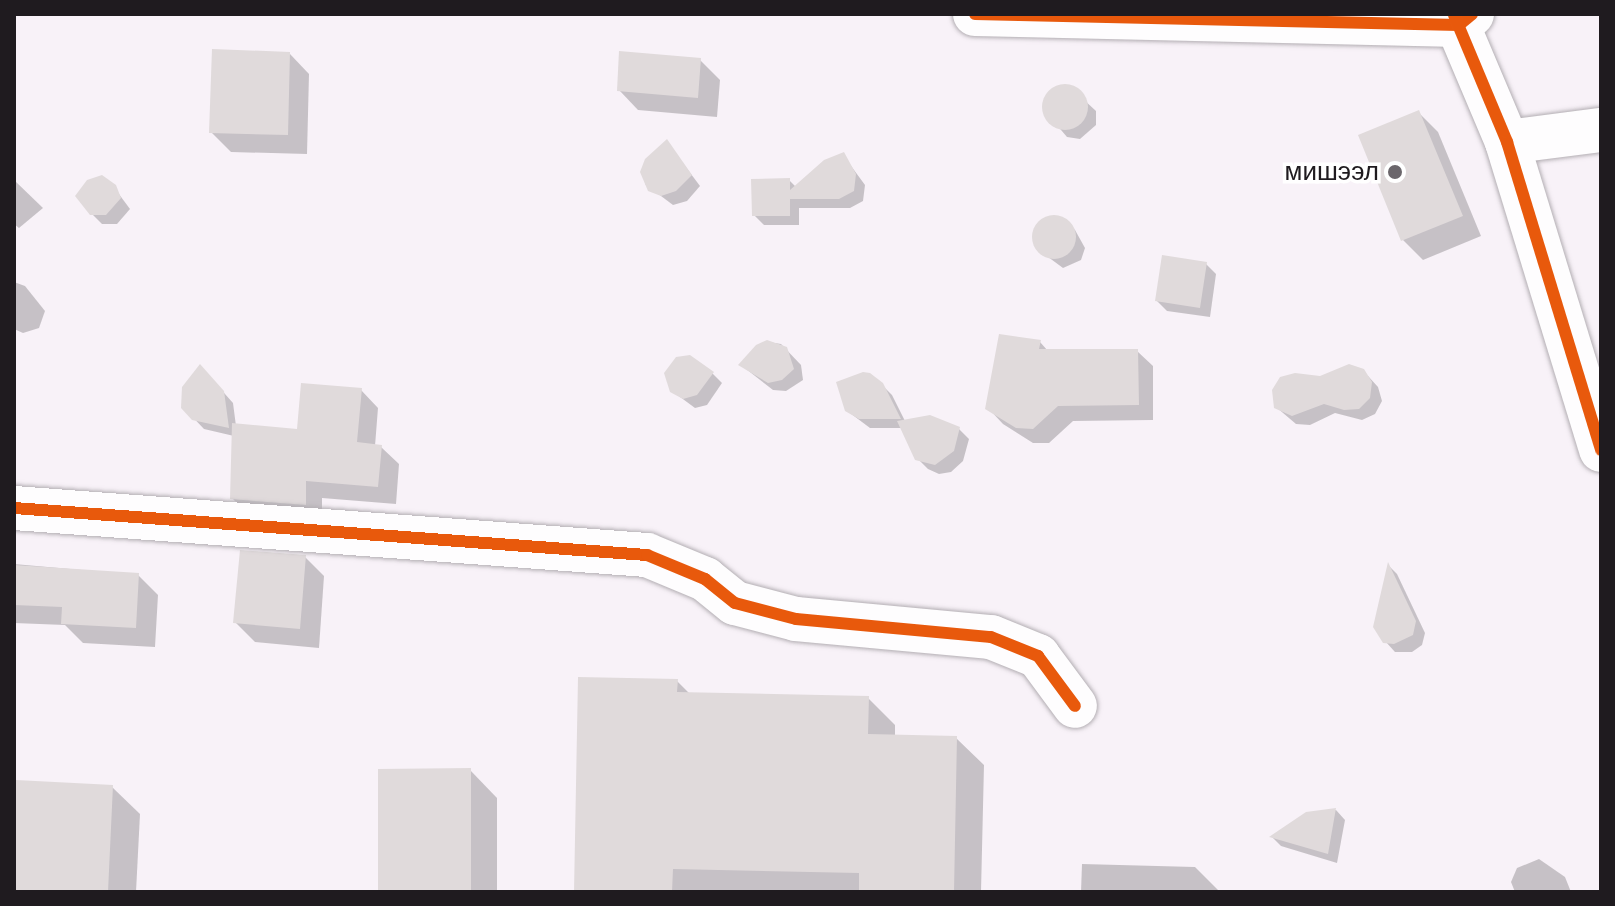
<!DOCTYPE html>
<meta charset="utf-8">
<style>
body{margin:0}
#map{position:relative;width:1615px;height:906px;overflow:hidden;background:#f8f2f8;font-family:"Work Sans",sans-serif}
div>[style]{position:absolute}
.shadow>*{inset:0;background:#0003}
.building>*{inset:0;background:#e0dadb}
.round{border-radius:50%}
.roads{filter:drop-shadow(0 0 2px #b3aeb3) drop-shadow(0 0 2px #b3aeb3)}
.minor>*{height:44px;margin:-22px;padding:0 22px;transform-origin:22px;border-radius:22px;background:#fefdfe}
.tertiary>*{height:44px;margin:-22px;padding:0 22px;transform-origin:22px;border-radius:22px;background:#fefdfe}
.cycleway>*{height:12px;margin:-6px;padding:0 6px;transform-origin:6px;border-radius:6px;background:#e8590c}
.dots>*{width:22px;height:22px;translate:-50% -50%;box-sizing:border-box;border:4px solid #fff;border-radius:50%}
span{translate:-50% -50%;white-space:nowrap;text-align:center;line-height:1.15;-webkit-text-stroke:7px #fff;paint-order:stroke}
.poi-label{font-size:26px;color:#1f1b1f}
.right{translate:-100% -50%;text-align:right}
.frame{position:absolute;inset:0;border:16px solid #1f1b1f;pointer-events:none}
</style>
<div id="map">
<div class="shadow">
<i style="clip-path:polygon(290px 54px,309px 74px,307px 154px,231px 152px,211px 132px)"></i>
<i style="clip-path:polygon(700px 60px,720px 80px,717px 117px,638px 110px,619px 90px)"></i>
<i style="clip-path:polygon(1069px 86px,1096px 111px,1096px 125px,1080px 139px,1067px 137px,1044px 110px,1046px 96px,1056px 87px)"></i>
<i style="clip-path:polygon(1418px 112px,1438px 132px,1481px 236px,1423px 260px,1403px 240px)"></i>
<i style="clip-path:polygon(667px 142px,700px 186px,687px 201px,673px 205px,645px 184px)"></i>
<i style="clip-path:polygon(843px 155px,865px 185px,863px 201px,850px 208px,799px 208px,799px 225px,764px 225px,754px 215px,789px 180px,796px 187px)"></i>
<i style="clip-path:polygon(14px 180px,43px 208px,19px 228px,14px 224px)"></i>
<i style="clip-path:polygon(110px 182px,130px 209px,117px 224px,102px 224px,91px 213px)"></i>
<i style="clip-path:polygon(1051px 218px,1064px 220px,1075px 230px,1085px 248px,1081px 260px,1063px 268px,1040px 251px,1034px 239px,1037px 227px)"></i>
<i style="clip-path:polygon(1206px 264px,1216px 274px,1210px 317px,1167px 311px,1157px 301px)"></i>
<i style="clip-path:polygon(14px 282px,25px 286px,45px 311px,39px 328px,23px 333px,14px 329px)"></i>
<i style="clip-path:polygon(768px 342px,781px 344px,801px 365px,803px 380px,786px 391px,773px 390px,741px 365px)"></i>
<i style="clip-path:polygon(1040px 342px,1048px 351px,1137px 351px,1153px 366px,1153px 420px,1073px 421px,1049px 443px,1033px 443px,1003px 424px,988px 408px)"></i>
<i style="clip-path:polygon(712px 373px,722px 383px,707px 405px,695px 408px,672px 391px)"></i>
<i style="clip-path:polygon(209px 376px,233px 403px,236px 426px,299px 431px,361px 390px,378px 408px,375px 446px,381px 447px,399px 464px,396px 504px,322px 498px,322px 521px,250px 516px,232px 498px,234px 436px,204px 429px,183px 407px)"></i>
<i style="clip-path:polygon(1368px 376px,1378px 387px,1382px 401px,1375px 414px,1362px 420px,1335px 413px,1310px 425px,1296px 424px,1276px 407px,1320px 378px)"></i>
<i style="clip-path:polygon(881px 384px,892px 395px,905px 421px,959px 429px,969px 439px,963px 461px,951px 472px,939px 474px,928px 469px,917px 458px,902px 428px,870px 428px,846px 410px)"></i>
<i style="clip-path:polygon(305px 557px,324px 576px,319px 648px,255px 642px,235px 622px)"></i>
<i style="clip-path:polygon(14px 564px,138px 575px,158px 595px,155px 647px,83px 643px,65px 625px,14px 623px)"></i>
<i style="clip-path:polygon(1389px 566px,1397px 574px,1425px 633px,1422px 645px,1412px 652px,1395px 652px,1385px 641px)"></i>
<i style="clip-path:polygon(677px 681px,690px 694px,868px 698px,895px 725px,895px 736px,956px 738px,984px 765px,981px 892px,576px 892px)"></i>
<i style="clip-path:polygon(470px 770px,497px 798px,497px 892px,380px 892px)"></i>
<i style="clip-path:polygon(18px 782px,112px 787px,140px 814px,136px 892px,14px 892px)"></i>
<i style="clip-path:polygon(1336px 810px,1345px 820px,1337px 863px,1281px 846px,1272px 837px,1307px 814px)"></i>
<i style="clip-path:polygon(1539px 859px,1565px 877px,1571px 892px,1515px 892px,1511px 882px,1517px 868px)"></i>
<i style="clip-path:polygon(1082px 864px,1195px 867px,1220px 892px,1081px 892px)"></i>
</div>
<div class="building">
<i style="clip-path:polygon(212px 49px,290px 52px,288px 135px,209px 133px)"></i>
<i style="clip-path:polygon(619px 51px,701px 58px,698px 98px,617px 91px)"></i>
<i class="round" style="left:1042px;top:84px;width:46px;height:46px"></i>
<i style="clip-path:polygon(1419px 110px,1463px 216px,1401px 241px,1358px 135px)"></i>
<i style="clip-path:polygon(667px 139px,692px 175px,676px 191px,661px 196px,648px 191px,640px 172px,645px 159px)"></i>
<i style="clip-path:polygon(844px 152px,856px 174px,854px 191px,839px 199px,790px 199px,790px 216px,752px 216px,751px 179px,790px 178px,790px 190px,824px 160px)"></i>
<i style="clip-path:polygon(102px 175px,116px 185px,121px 198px,106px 215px,90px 215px,75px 196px,87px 180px)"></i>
<i class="round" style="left:1032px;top:215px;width:44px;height:44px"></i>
<i style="clip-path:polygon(1162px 255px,1207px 262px,1200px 308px,1155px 301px)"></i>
<i style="clip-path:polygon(999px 334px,1041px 340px,1039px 349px,1138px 349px,1139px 405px,1058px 406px,1033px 429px,1016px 428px,985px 409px)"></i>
<i style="clip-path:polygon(767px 340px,787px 347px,794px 369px,782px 380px,768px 383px,738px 365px,756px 345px)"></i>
<i style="clip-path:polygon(690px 355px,714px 372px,697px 395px,683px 399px,670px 392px,664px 373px,676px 357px)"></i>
<i style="clip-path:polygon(200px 364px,224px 391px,229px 428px,192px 420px,181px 408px,182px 387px)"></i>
<i style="clip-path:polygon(1349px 364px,1364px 369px,1372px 382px,1370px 398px,1359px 409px,1344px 410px,1324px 404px,1292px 416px,1274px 408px,1272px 390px,1280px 377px,1295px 373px,1320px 376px)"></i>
<i style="clip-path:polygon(863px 372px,870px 373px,883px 383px,901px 419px,859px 419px,845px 411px,836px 382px)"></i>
<i style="clip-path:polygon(301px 383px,362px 388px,357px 442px,382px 445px,378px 487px,306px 481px,306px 505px,230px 499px,232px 423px,297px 429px)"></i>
<i style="clip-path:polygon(930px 415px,960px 427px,954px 451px,935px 465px,915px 460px,897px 421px)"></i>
<i style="clip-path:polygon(240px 550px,306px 555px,300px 629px,233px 623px)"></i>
<i style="clip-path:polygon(1388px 562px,1416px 621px,1413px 635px,1394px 644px,1383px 643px,1373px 627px)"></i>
<i style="clip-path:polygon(14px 565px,139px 573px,136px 628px,61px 624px,62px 607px,14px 605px)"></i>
<i style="clip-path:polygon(578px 677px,678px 679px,677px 692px,869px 696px,868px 734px,957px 736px,954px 892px,859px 892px,859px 873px,673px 869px,672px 892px,574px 892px)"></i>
<i style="clip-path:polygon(471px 768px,471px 892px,378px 892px,378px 769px)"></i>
<i style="clip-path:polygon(16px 780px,113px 785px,108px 892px,14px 892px)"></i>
<i style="clip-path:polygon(1336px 808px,1328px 854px,1269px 837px,1306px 812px)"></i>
</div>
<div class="roads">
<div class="minor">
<i style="left:975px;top:14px;width:484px;rotate:1.3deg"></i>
<i style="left:1459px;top:25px;width:17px;rotate:-40deg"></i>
<i style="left:1507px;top:142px;width:95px;rotate:-7.3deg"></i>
<i style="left:14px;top:508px;width:635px;rotate:4.25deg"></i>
<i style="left:647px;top:555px;width:63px;rotate:22.5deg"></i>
<i style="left:705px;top:579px;width:38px;rotate:39deg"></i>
<i style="left:735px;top:603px;width:63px;rotate:14.7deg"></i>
<i style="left:796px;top:619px;width:196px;rotate:5.3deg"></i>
<i style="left:991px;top:637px;width:51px;rotate:22deg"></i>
<i style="left:1038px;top:656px;width:62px;rotate:53.5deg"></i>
</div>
<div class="tertiary">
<i style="left:1453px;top:14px;width:139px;rotate:67.1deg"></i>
<i style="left:1507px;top:142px;width:322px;rotate:73deg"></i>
</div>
</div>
<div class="cycleway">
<i style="left:975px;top:14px;width:484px;rotate:1.3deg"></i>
<i style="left:1459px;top:25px;width:17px;rotate:-40deg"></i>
<i style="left:1454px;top:15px;width:138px;rotate:67.3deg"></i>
<i style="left:1507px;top:142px;width:322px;rotate:73deg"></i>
<i style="left:14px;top:508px;width:635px;rotate:4.25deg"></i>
<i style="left:647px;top:555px;width:63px;rotate:22.5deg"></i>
<i style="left:705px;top:579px;width:38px;rotate:39deg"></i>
<i style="left:735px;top:603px;width:63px;rotate:14.7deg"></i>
<i style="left:796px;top:619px;width:196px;rotate:5.3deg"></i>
<i style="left:991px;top:637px;width:51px;rotate:22deg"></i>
<i style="left:1038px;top:656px;width:62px;rotate:53.5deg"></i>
</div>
<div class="dots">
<i style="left:1395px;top:172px;background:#6b666b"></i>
</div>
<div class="poi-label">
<span class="right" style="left:1379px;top:172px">мишээл</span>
</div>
<div class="frame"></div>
</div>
